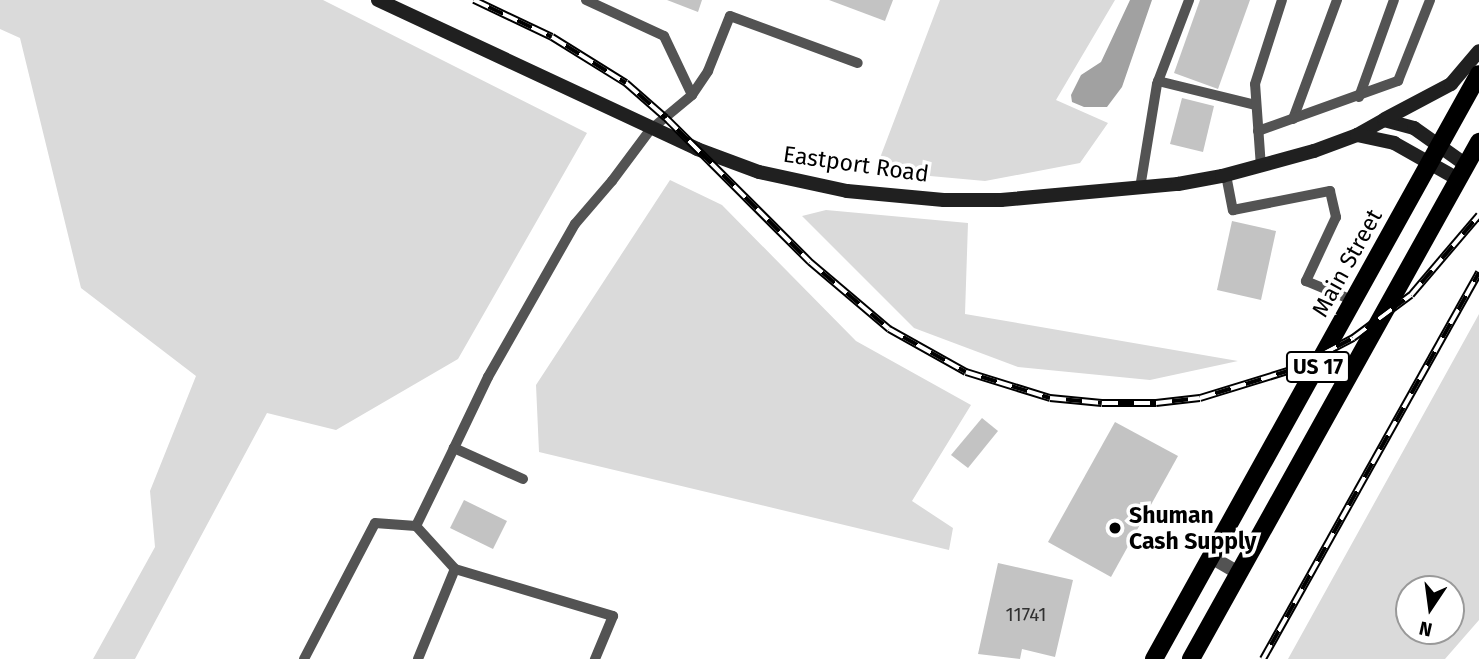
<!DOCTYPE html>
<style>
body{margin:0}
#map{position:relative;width:1479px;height:659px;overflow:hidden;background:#fff;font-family:"Fira Sans",sans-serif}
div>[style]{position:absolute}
.green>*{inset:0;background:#dadada}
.water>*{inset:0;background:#a1a1a1}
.building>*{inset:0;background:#c3c3c3}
.lane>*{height:10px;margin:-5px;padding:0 5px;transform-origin:5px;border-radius:5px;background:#535353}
.street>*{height:14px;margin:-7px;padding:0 7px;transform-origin:7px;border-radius:7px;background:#535353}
.secondary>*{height:14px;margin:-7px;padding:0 7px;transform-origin:7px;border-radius:7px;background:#202020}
.primary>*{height:18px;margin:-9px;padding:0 9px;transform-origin:9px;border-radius:9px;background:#000}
.rail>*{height:8px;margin-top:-4px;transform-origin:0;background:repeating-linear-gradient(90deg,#fff 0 16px,#000 0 32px);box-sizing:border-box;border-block:2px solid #000}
.dots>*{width:19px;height:19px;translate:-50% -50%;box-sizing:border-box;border:4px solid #fff;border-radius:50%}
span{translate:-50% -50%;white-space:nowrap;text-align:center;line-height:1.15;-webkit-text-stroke:7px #fff;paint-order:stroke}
.number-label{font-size:19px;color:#313131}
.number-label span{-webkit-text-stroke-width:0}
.shield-label span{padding:2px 5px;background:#fff;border:2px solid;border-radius:5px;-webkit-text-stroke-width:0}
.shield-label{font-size:21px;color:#000;font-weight:700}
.street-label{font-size:23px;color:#000}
.poi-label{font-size:23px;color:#000;font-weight:700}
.left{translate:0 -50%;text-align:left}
.north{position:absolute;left:1395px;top:575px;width:70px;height:70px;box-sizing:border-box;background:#fff;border:2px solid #999;border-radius:50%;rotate:193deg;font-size:19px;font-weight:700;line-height:28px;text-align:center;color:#000}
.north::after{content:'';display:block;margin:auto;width:24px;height:32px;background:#000;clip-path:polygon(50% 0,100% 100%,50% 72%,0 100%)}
</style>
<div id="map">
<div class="green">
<i style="clip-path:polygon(0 0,323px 0,587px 133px,458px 359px,336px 430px,267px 413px,135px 659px,93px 659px,155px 547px,150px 491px,196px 376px,81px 288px,20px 38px,0 29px)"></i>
<i style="clip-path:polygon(940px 0,1115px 0,1056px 100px,1108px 123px,1080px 163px,985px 181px,875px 171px)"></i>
<i style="clip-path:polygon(670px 180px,722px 205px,856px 341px,971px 405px,912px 501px,953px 528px,949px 550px,539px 452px,536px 385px)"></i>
<i style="clip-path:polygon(826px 210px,968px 223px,965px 314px,1238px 361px,1150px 380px,1018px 367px,914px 328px,802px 216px)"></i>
<i style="clip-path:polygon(evenodd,1479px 314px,1479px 620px,1445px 659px,1288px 659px,1479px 314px,1409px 589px,1451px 589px,1451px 631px,1409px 631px,1409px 589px)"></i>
</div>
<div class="water">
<i style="clip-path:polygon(1130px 0,1152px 0,1122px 87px,1107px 107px,1084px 107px,1072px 102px,1071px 95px,1081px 75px,1101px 62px)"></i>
</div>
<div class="building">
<i style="clip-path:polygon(667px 0,702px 0,698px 12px)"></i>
<i style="clip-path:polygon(829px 0,893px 0,885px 21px)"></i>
<i style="clip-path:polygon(1200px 0,1250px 0,1218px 89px,1174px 73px)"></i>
<i style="clip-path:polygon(1182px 98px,1214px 106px,1203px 152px,1170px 144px)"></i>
<i style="clip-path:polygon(1232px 221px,1276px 231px,1261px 300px,1217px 290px)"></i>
<i style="clip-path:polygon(982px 418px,998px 431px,968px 468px,951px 455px)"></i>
<i style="clip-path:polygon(1115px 422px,1178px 456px,1111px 577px,1048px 542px)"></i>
<i style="clip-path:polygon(464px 500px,507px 521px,493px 549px,450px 528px)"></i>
<i style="clip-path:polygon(998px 563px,1073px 580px,1055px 657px,1022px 649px,1020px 659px,978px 654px)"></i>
</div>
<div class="lane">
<i style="left:586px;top:0;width:86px;rotate:24.8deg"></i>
<i style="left:664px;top:36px;width:65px;rotate:64.6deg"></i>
<i style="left:1158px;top:81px;width:101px;rotate:13.8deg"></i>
<i style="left:1359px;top:97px;width:103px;rotate:-70.2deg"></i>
<i style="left:1293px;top:119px;width:127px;rotate:-69.7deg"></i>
<i style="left:1258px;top:131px;width:149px;rotate:-19.7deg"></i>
<i style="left:1398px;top:81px;width:87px;rotate:-68.4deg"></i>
<i style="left:1261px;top:167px;width:83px;rotate:-94.1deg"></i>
<i style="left:1255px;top:84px;width:88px;rotate:-72.2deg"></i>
<i style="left:1226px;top:175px;width:36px;rotate:79deg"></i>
<i style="left:1233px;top:210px;width:99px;rotate:-11.1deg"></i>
<i style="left:1330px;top:191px;width:27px;rotate:77deg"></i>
<i style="left:1336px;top:217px;width:71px;rotate:115.1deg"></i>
<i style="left:1306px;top:281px;width:52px;rotate:22.6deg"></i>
<i style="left:1140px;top:188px;width:105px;rotate:-80.7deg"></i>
<i style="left:1157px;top:84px;width:90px;rotate:-69.1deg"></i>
<i style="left:523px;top:479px;width:76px;rotate:-155.8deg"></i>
<i style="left:454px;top:448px;width:79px;rotate:-64.4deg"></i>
<i style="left:488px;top:377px;width:176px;rotate:-60.4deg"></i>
<i style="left:575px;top:224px;width:57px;rotate:-49.3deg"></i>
<i style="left:612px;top:181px;width:64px;rotate:-53.3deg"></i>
<i style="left:650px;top:130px;width:55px;rotate:-39.8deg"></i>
<i style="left:692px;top:95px;width:29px;rotate:-56deg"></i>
<i style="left:708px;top:71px;width:59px;rotate:-68.2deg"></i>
<i style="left:730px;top:16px;width:136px;rotate:20.2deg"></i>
<i style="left:416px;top:526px;width:87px;rotate:-64deg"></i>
<i style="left:304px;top:659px;width:153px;rotate:-62.4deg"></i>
<i style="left:375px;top:523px;width:41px;rotate:4.2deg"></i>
<i style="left:416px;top:526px;width:58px;rotate:47.8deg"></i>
<i style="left:455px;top:569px;width:165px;rotate:16.6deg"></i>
<i style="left:613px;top:616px;width:47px;rotate:112.7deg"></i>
<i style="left:418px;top:659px;width:97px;rotate:-67.7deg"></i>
</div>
<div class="street">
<i style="left:1211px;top:557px;width:32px;rotate:30deg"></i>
</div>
<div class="secondary">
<i style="left:378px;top:0;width:352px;rotate:25deg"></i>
<i style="left:697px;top:149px;width:66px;rotate:20.4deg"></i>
<i style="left:759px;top:172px;width:90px;rotate:12.2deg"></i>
<i style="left:847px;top:191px;width:97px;rotate:5.3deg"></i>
<i style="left:944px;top:200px;width:57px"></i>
<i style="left:1001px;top:200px;width:178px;rotate:-5.2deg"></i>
<i style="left:1178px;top:184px;width:45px;rotate:-10.3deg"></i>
<i style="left:1222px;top:176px;width:95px;rotate:-15.2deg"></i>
<i style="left:1314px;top:151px;width:46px;rotate:-20.4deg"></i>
<i style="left:1357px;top:135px;width:31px;rotate:-29deg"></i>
<i style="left:1384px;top:120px;width:31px;rotate:15deg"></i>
<i style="left:1414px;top:128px;width:64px;rotate:35.4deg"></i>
<i style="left:1385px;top:119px;width:75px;rotate:-27.9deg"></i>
<i style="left:1451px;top:84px;width:43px;rotate:-49.7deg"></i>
<i style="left:1357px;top:135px;width:38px;rotate:12deg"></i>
<i style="left:1394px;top:143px;width:73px;rotate:29.4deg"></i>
</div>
<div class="primary">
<i style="left:1154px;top:659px;width:669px;rotate:-60.95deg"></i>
<i style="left:1191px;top:659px;width:592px;rotate:-60.88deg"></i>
</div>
<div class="rail">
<i style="left:474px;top:0;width:86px;rotate:25.4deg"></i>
<i style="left:552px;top:37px;width:87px;rotate:31.9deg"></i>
<i style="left:626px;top:83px;width:53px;rotate:41.2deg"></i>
<i style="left:666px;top:118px;width:204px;rotate:45deg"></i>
<i style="left:810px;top:262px;width:104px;rotate:40.3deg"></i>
<i style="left:889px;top:329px;width:88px;rotate:29.2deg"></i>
<i style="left:966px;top:372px;width:88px;rotate:17.2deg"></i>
<i style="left:1050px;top:398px;width:52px;rotate:5.5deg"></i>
<i style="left:1102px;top:403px;width:54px"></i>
<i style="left:1156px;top:403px;width:44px;rotate:-6.5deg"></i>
<i style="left:1200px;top:398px;width:98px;rotate:-17.1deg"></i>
<i style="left:1294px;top:369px;width:67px;rotate:-27.7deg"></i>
<i style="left:1353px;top:338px;width:72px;rotate:-36.6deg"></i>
<i style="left:1411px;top:295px;width:105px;rotate:-49.6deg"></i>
<i style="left:1263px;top:659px;width:443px;rotate:-60.8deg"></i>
</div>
<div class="dots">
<i style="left:1115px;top:528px;background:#000"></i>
</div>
<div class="number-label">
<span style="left:1026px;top:615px">11741</span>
</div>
<div class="shield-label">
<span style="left:1318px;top:367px">US 17</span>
</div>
<div class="street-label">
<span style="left:856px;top:164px;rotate:8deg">Eastport Road</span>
<span style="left:1347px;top:263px;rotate:-61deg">Main Street</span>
</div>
<div class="poi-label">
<span class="left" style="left:1129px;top:528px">Shuman<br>Cash Supply</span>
</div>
<div class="north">N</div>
</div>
